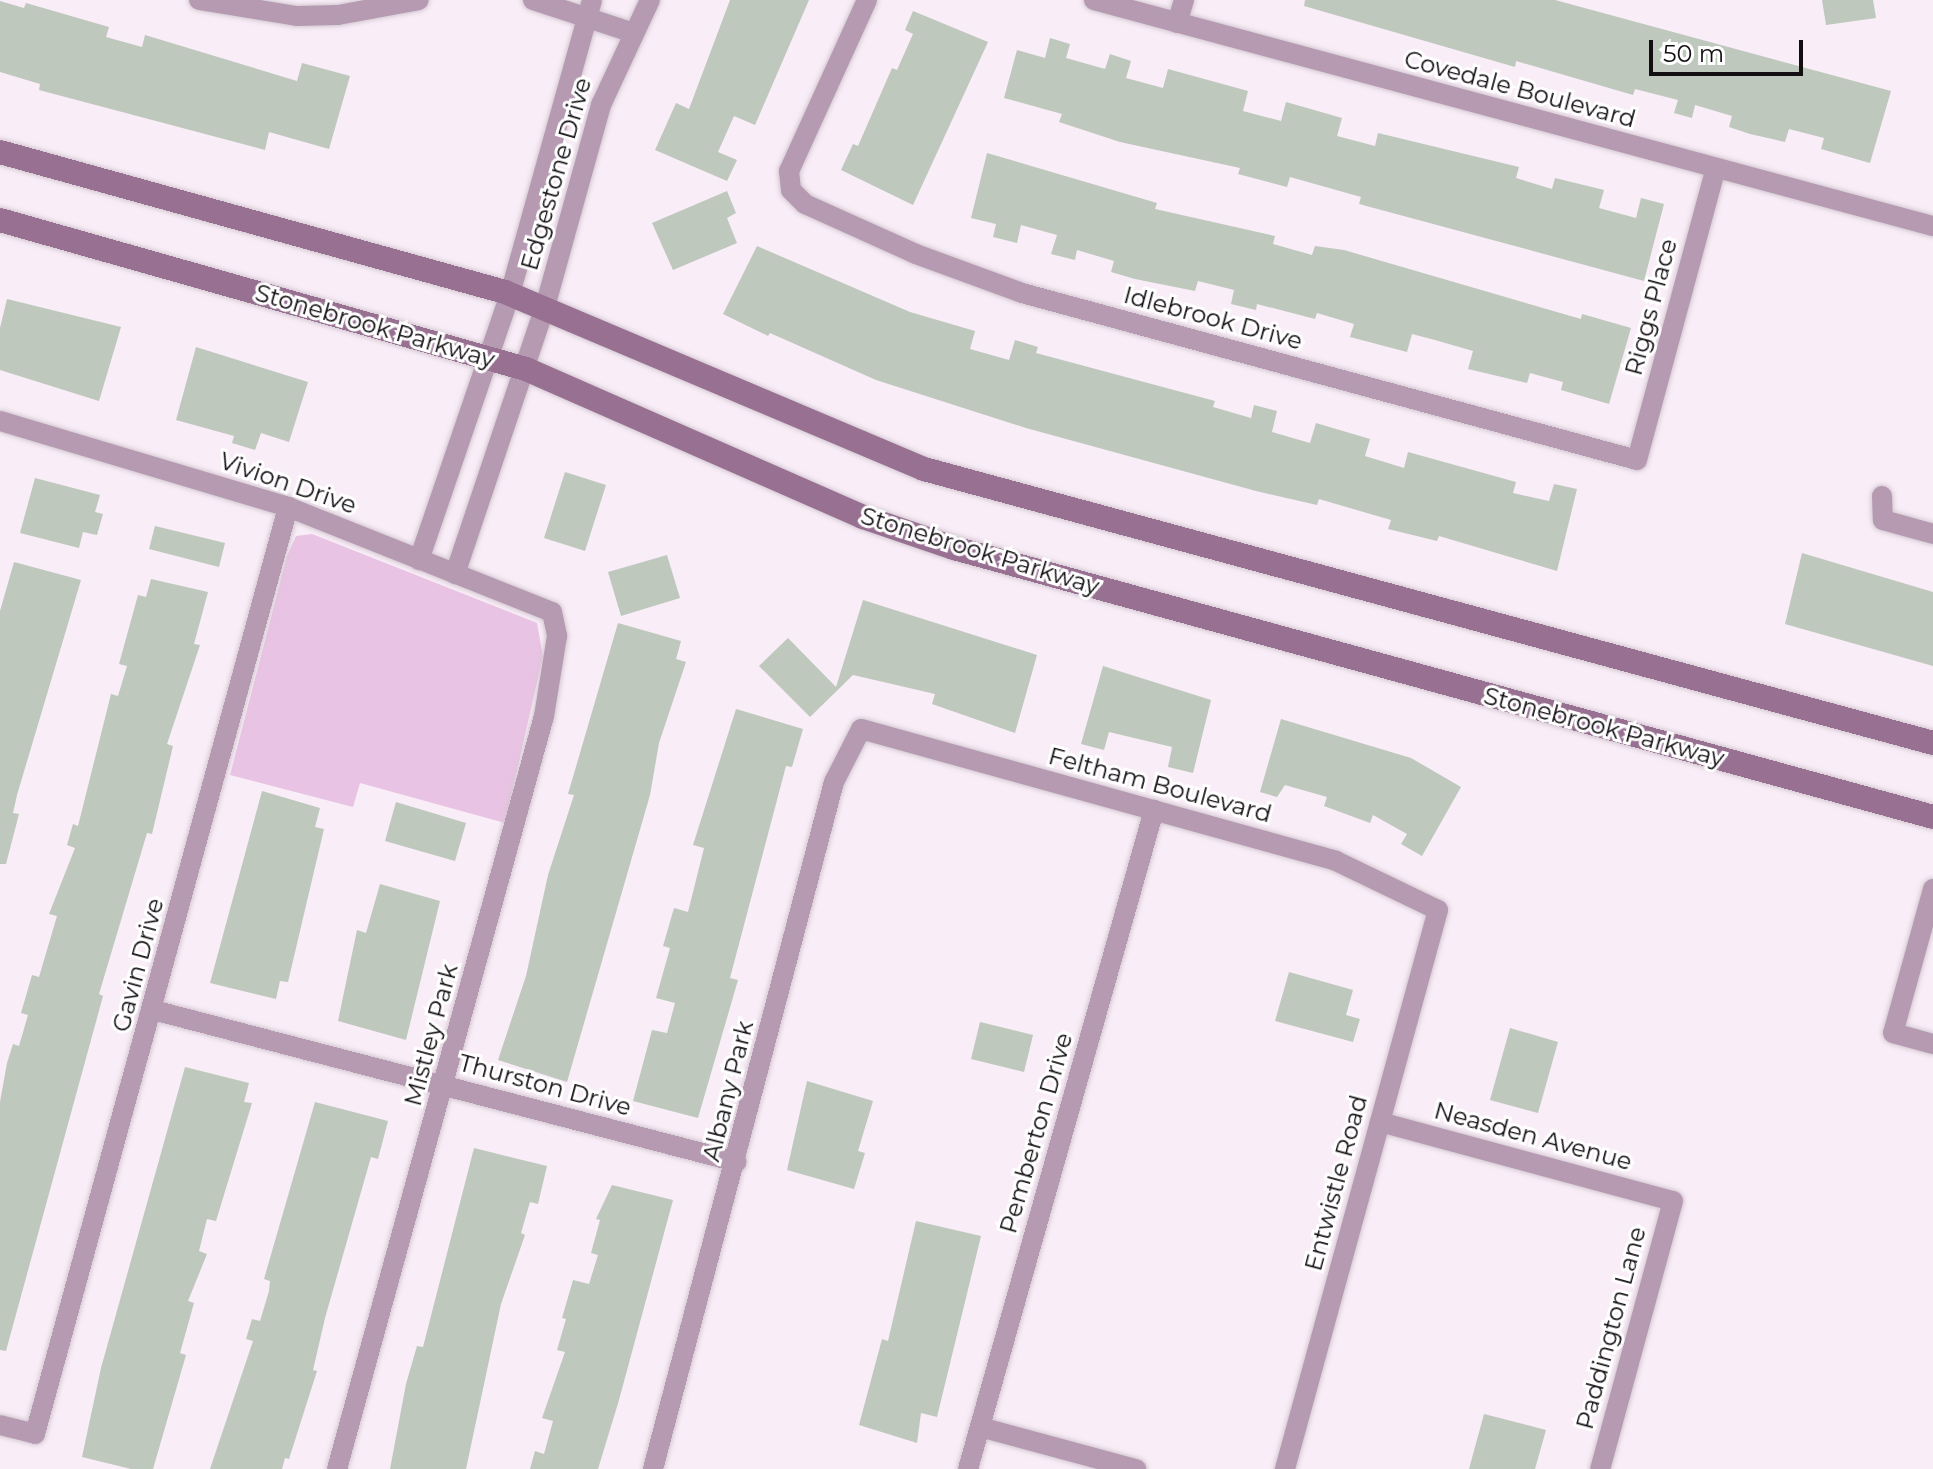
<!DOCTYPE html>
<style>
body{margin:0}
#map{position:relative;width:1933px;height:1469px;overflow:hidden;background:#f9edf7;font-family:Montserrat,sans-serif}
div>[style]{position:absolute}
.green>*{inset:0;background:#e9c3e3}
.building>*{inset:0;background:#bec8bd}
.roads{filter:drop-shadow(0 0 2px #d4c9d2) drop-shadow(0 0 2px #d4c9d2)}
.street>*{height:20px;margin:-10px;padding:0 10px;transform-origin:10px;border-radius:10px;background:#b59ab1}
.secondary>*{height:24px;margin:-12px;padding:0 12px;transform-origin:12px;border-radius:12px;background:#977092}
span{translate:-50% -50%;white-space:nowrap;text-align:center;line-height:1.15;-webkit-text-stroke:6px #fff;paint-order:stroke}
.street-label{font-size:24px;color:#120e12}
.scale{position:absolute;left:1649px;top:40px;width:154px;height:36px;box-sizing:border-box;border:4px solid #120e12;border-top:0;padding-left:10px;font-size:24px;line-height:28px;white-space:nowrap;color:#120e12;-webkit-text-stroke:6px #fff;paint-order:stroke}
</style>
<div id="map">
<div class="green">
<i style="clip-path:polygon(312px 534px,537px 623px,543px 656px,505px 823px,360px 783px,353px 807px,230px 775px,287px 556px,296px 536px)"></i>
</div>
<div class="building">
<i style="clip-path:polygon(730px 0,809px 0,755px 125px,734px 116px,718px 152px,737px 160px,727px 181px,655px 150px,676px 103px,689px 109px)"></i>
<i style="clip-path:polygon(1305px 0,1555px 0,1891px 91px,1870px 163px,1821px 149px,1824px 138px,1789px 129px,1785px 142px,1750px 134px,1729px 127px,1732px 116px,1695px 105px,1692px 118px,1674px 113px,1678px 100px,1635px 89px,1633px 95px,1516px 61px,1515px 67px,1304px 6px)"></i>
<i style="clip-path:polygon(1822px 0,1873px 0,1876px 18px,1826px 25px)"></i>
<i style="clip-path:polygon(0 1px,24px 8px,26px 3px,109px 27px,106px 37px,142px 47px,145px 35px,297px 81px,302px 63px,350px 76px,329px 149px,269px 132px,265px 150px,39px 90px,40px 84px,0 72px)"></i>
<i style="clip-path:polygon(913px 11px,988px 42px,913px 205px,841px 170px,853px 144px,858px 146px,892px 68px,897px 70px,913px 34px,905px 30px)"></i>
<i style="clip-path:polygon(1050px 38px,1070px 44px,1066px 58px,1105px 69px,1110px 54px,1131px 61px,1126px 78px,1163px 88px,1168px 69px,1248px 91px,1243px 111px,1281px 121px,1286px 102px,1342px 118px,1337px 136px,1375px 146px,1378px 133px,1519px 167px,1516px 178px,1552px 189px,1555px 178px,1604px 190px,1599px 208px,1636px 218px,1641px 198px,1664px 204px,1644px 281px,1359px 204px,1361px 197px,1290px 177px,1287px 187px,1238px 174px,1240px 168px,1120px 142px,1059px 122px,1062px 114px,1004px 98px,1017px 50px,1045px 58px)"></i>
<i style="clip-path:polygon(987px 153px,1157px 203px,1155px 209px,1275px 236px,1273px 244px,1312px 255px,1315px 246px,1344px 250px,1581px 319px,1582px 314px,1631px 328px,1609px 404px,1561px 390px,1563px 382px,1530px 373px,1527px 383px,1468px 369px,1473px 351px,1435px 340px,1412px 334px,1407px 352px,1350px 337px,1354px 324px,1317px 313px,1315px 319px,1257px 304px,1256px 310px,1231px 304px,1234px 290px,1198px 281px,1195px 291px,1135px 279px,1111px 272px,1114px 261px,1077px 250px,1075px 260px,1051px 254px,1057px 235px,1021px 225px,1017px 243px,993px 237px,996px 224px,971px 218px)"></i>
<i style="clip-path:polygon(727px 191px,736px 213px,727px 218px,737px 243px,673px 270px,652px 223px)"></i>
<i style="clip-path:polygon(757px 246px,910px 312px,975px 331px,970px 349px,1009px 360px,1015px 340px,1038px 347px,1036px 353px,1215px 401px,1213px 407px,1251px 418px,1254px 405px,1277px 411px,1272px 432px,1310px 443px,1316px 423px,1370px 439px,1365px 456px,1404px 468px,1408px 452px,1516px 482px,1513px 493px,1549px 501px,1554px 484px,1577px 489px,1557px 571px,1439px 536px,1437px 541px,1388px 529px,1391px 520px,1319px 499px,1317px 505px,1256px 491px,1026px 428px,876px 380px,770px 333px,768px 336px,723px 314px)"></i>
<i style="clip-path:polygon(7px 299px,121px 327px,99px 401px,0 370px,0 328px)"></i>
<i style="clip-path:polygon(196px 347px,308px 382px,289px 442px,261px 433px,255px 450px,232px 443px,234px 436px,176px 420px)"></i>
<i style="clip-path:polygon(565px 472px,606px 485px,585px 551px,544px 538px)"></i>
<i style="clip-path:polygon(35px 478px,100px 495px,95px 512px,103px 514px,97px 535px,83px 532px,79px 548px,20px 533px)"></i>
<i style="clip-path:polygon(155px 526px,225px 543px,219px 567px,149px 549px)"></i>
<i style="clip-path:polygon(1802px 553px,1933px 592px,1933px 666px,1785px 624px)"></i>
<i style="clip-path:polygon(667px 555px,680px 598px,621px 616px,608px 572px)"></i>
<i style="clip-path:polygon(14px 562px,81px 580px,17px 795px,13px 813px,19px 814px,6px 864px,0 864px,0 611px)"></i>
<i style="clip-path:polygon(151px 579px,208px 592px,194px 644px,200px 645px,167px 744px,173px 746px,152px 834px,147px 833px,99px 994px,103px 996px,6px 1351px,0 1350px,0 1102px,7px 1063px,13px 1044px,19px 1046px,28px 1015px,21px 1013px,32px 975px,39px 977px,57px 916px,49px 914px,75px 848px,67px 845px,73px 824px,78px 826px,111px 694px,118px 696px,127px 666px,119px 664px,138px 595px,146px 597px)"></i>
<i style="clip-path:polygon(863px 600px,1037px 655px,1015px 733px,932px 704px,935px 694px,853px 675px,810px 717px,759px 666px,788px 638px,836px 687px)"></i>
<i style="clip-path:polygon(618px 623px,681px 641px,676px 659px,686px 662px,659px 743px,650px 795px,567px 1082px,498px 1060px,526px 976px,548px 875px,574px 795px,568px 794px)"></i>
<i style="clip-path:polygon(1103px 666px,1211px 700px,1193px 773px,1168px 767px,1172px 747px,1109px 732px,1104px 750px,1081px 744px)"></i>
<i style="clip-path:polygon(736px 709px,803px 729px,792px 767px,786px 766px,730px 978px,738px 980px,698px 1118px,633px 1101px,652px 1030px,667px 1033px,675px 1003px,656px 998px,670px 948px,663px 946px,674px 908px,688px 912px,704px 848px,693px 845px)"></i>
<i style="clip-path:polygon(1281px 719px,1411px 758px,1461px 787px,1422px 856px,1401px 844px,1407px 834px,1373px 815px,1370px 823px,1324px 806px,1327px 797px,1285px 785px,1277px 797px,1260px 792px)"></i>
<i style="clip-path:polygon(262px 791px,320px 808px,315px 827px,324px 829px,288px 982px,280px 981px,276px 999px,210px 983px)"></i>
<i style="clip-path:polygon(396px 802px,466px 823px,455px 861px,385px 841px)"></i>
<i style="clip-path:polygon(380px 884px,440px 901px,406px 1040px,338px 1021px,357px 930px,366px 933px)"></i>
<i style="clip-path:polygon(1289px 972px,1353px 990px,1346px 1015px,1360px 1019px,1353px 1042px,1275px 1021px)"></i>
<i style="clip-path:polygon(980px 1022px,1033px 1035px,1024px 1072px,971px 1059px)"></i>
<i style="clip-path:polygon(1510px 1028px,1558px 1042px,1538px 1113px,1490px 1100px)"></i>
<i style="clip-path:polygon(185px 1067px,249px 1083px,244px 1102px,252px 1103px,216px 1221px,207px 1219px,199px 1251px,207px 1254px,188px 1301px,194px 1303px,180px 1353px,186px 1355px,153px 1469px,131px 1469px,82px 1457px,101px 1368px)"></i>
<i style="clip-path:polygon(807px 1081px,873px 1101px,858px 1151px,865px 1153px,854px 1189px,787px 1170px)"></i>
<i style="clip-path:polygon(315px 1102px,388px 1121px,378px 1159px,371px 1157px,325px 1318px,313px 1370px,317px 1371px,289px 1459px,285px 1458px,282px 1469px,210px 1469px,253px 1341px,246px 1339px,252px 1319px,260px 1321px,269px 1291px,270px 1281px,264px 1279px)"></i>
<i style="clip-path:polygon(474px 1148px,547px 1166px,538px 1204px,530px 1202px,521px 1233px,525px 1235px,501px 1304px,466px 1469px,390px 1469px,406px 1384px,417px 1346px,423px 1347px)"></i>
<i style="clip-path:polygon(612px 1185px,673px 1200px,619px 1400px,598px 1469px,530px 1469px,535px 1451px,544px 1454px,553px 1421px,542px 1418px,565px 1352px,557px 1350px,566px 1319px,562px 1318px,573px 1280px,589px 1284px,598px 1255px,591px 1253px,600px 1220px,596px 1219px)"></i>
<i style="clip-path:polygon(916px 1221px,981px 1236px,937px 1417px,921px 1413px,917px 1443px,859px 1425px,882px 1339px,888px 1341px)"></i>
<i style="clip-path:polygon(1484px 1414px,1546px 1430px,1535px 1469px,1469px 1469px)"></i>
</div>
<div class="roads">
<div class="street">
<i style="left:199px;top:0;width:99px;rotate:9.3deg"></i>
<i style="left:297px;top:16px;width:41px;rotate:-1.4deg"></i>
<i style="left:338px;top:15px;width:82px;rotate:-10.5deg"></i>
<i style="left:533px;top:0;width:106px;rotate:18.1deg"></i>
<i style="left:867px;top:0;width:188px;rotate:114.5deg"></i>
<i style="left:789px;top:171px;width:19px;rotate:84deg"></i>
<i style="left:791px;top:190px;width:20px;rotate:45deg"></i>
<i style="left:805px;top:204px;width:122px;rotate:24.2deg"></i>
<i style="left:916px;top:254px;width:113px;rotate:20.2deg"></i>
<i style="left:1022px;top:293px;width:637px;rotate:15.19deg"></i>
<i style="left:1637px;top:460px;width:302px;rotate:-74.9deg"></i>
<i style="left:1094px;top:0;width:869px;rotate:15.08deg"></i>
<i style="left:1177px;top:23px;width:24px;rotate:-73deg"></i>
<i style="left:0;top:421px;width:301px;rotate:16.6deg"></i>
<i style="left:288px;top:507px;width:284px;rotate:21.7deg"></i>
<i style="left:552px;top:612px;width:25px;rotate:78deg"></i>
<i style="left:557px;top:636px;width:81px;rotate:99.2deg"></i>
<i style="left:544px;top:716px;width:781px;rotate:105.37deg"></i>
<i style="left:1882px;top:496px;width:24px;rotate:88deg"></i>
<i style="left:1883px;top:520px;width:52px;rotate:15.6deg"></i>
<i style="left:419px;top:560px;width:281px;rotate:-71.1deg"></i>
<i style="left:510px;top:294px;width:305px;rotate:-74.4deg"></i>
<i style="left:455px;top:574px;width:282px;rotate:-71.4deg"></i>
<i style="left:545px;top:307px;width:210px;rotate:-74.5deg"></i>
<i style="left:601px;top:105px;width:116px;rotate:-65deg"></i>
<i style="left:1933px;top:889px;width:149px;rotate:105.5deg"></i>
<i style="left:1893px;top:1033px;width:41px;rotate:15.4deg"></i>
<i style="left:153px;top:1010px;width:603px;rotate:14.59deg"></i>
<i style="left:1380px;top:1122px;width:303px;rotate:15.1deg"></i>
<i style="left:1673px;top:1201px;width:278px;rotate:105.2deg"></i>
<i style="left:0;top:1425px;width:36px;rotate:14deg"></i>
<i style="left:35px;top:1434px;width:961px;rotate:-74.73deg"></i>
<i style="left:980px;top:1427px;width:162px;rotate:15.1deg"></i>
<i style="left:653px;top:1469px;width:710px;rotate:-75.24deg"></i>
<i style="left:834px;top:782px;width:59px;rotate:-63deg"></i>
<i style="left:861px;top:729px;width:493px;rotate:15.5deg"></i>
<i style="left:1336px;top:861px;width:113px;rotate:25.7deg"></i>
<i style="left:1438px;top:910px;width:580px;rotate:105.31deg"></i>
<i style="left:968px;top:1469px;width:685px;rotate:-74.24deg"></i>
</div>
<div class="secondary">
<i style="left:0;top:152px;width:524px;rotate:15.49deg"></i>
<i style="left:505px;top:292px;width:455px;rotate:22.9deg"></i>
<i style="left:924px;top:469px;width:1046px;rotate:15.19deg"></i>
<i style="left:0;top:220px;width:547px;rotate:15.82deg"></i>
<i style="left:526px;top:369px;width:368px;rotate:23.7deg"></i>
<i style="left:863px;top:517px;width:96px;rotate:18.8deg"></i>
<i style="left:954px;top:548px;width:1015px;rotate:15.36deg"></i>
</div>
</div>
<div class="street-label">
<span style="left:1520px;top:89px;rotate:15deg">Covedale Boulevard</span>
<span style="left:556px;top:174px;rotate:-74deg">Edgestone Drive</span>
<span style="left:1651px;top:307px;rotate:-75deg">Riggs Place</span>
<span style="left:1213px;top:318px;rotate:15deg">Idlebrook Drive</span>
<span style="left:375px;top:326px;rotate:16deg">Stonebrook Parkway</span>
<span style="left:288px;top:483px;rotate:19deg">Vivion Drive</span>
<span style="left:980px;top:551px;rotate:17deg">Stonebrook Parkway</span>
<span style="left:1604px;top:727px;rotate:15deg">Stonebrook Parkway</span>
<span style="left:1160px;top:785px;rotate:15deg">Feltham Boulevard</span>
<span style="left:138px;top:965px;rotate:-75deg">Gavin Drive</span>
<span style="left:431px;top:1035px;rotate:-75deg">Mistley Park</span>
<span style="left:545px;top:1085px;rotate:15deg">Thurston Drive</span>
<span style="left:728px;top:1091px;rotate:-76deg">Albany Park</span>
<span style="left:1036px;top:1133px;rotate:-74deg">Pemberton Drive</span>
<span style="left:1533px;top:1136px;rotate:15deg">Neasden Avenue</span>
<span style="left:1336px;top:1183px;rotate:-75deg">Entwistle Road</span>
<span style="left:1611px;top:1328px;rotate:-75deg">Paddington Lane</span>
</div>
<div class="scale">50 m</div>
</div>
